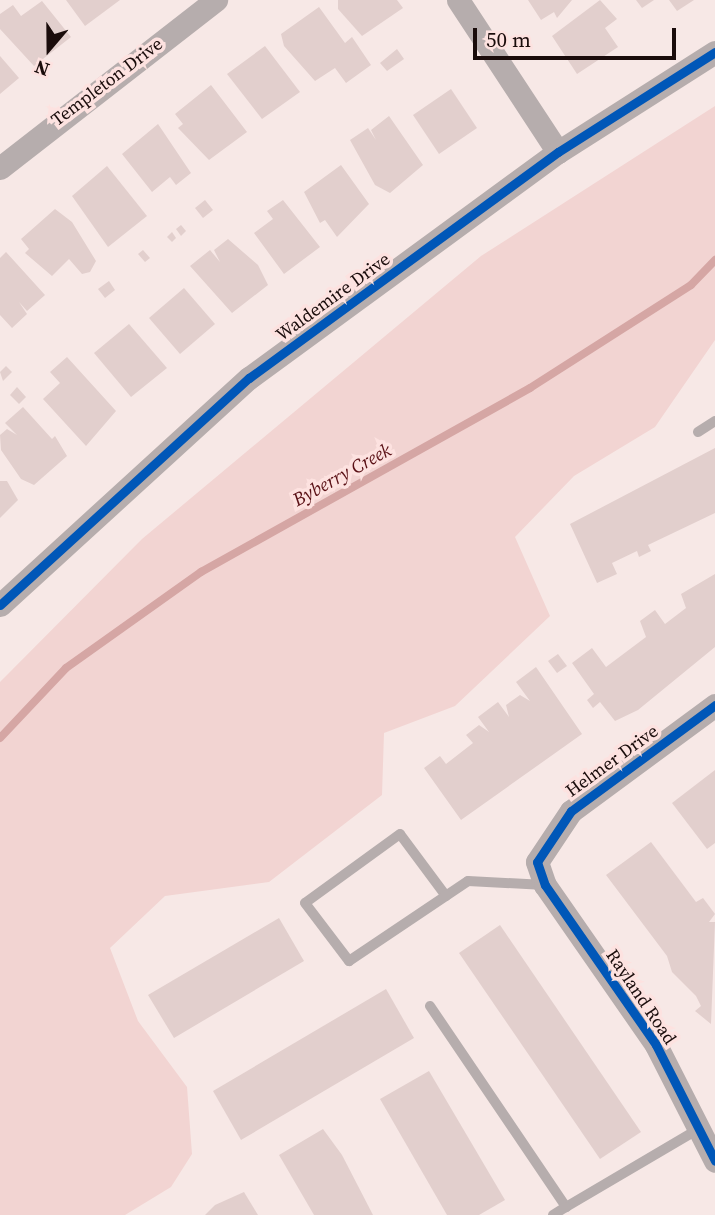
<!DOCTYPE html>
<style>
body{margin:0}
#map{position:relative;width:715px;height:1215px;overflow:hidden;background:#f7e8e6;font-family:"Source Serif 4",serif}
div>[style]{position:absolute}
.green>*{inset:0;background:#f2d4d2}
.stream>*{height:8px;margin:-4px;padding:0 4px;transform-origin:4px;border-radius:4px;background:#d5a6a4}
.building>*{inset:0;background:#e2cfcd}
.service>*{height:10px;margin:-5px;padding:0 5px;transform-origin:5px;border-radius:5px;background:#b6adad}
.minor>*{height:23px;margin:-11.5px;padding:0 11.5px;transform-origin:11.5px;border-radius:11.5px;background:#b6adad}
.cycleway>*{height:9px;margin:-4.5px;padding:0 4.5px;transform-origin:4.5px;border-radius:4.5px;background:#0057b8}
span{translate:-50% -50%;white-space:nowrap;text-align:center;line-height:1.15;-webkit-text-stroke:7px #fde2e0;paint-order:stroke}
.street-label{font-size:18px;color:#1a0c0b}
.water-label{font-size:19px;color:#5a1015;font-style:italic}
.north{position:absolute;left:14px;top:14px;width:70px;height:70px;-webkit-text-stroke:5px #fde2e0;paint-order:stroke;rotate:200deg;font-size:19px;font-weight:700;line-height:28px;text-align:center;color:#1a0c0b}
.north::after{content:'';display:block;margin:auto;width:24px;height:32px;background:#1a0c0b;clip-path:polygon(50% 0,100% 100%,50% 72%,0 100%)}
.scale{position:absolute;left:473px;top:28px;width:203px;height:32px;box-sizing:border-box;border:4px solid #1a0c0b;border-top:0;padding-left:9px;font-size:21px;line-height:24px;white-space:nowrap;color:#1a0c0b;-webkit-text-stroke:5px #fde2e0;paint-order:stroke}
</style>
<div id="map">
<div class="green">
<i style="clip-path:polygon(715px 106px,715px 340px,655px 427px,574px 476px,515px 537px,550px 616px,455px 706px,384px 733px,382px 795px,269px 882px,165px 896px,110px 948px,138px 1021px,187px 1087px,192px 1154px,171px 1187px,125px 1215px,0 1215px,0 682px,142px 539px,481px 256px)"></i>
</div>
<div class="stream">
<i style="left:0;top:738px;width:96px;rotate:-46.7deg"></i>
<i style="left:66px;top:668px;width:166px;rotate:-35.4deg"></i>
<i style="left:201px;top:572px;width:377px;rotate:-29.2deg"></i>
<i style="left:530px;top:388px;width:191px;rotate:-32.6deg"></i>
<i style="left:691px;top:285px;width:35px;rotate:-46deg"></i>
</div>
<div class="building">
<i style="clip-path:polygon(66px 0,120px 0,85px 26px)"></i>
<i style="clip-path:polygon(338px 0,397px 0,403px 8px,362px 36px,338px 9px)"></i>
<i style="clip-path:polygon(528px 0,572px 0,557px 18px,554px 12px,541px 20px)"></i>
<i style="clip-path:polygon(600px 0,617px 19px,605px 28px,618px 47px,577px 74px,552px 36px)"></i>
<i style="clip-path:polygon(636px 0,654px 0,642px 8px)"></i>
<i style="clip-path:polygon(669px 0,694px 0,677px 11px)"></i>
<i style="clip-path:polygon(42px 1px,71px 37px,34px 66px,0 29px,0 14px,13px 5px,21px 16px)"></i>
<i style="clip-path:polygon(319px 7px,345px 43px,352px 37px,371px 65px,346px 83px,335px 68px,315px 81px,284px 46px,281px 34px)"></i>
<i style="clip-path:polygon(265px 46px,300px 92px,262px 119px,227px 74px)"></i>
<i style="clip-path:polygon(397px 49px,404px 59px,387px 71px,380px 63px)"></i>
<i style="clip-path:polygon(0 56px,19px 78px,0 94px)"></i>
<i style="clip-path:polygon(211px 85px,247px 132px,209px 160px,178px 128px,183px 124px,175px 114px)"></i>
<i style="clip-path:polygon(451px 89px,477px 128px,439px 154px,413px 115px)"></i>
<i style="clip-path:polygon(389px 116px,423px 165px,390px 193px,375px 185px,350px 140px,368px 128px,376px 140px,371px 130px)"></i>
<i style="clip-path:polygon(158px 124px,191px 173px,176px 185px,170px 177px,152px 192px,122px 154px)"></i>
<i style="clip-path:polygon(341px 165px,369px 204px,337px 237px,325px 220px,320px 223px,304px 192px)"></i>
<i style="clip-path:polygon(107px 166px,147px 216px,108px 247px,72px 196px)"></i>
<i style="clip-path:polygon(205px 200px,213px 210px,203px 218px,195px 208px)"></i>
<i style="clip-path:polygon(283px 200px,320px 247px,284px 274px,254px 233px,273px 219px,267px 211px)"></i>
<i style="clip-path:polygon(55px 209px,72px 222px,96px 261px,90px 272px,82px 274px,69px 259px,52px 276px,25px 253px,29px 249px,21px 239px)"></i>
<i style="clip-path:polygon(181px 225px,186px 231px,181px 236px,176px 229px)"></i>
<i style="clip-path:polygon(172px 232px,176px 238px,172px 242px,167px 237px)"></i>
<i style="clip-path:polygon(228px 239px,258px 265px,268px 285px,232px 313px,190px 266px,210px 250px,220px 262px,214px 250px)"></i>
<i style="clip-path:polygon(143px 250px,150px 258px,145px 262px,138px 254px)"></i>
<i style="clip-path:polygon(6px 252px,45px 295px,27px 311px,19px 302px,27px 314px,12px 328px,0 315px,0 258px)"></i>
<i style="clip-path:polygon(109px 281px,115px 290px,105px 298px,98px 289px)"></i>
<i style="clip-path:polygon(184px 288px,215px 324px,180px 354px,149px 318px)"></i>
<i style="clip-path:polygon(129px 324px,167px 368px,131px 397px,94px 353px)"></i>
<i style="clip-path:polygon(67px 357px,116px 411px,86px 446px,43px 399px,60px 383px,50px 372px)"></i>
<i style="clip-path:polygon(6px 366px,12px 372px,3px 381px,0 372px)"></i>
<i style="clip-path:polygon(17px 387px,26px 397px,19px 404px,10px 395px)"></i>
<i style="clip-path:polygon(23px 407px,52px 439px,55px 436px,67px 456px,34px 485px,21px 479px,1px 450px,0 435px,7px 429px,17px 435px,5px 423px)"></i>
<i style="clip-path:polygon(715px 448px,715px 513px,648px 545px,651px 551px,639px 557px,637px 551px,612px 563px,617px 574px,597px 583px,570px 524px)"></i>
<i style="clip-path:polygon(0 481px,7px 481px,18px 500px,0 518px)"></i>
<i style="clip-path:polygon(715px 574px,715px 647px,638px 710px,615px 721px,600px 702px,593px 708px,587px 700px,594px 694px,572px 663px,592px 648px,606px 667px,646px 637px,640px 621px,655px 610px,665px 624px,686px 608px,681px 594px)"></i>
<i style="clip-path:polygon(558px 654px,567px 666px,557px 673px,548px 661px)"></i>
<i style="clip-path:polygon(536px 667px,582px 734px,461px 820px,424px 768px,440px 756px,446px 764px,473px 743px,466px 735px,479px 725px,489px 732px,478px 717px,498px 702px,509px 717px,506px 705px,520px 695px,530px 701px,516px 682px)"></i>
<i style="clip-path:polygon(715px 770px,715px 843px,707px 849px,672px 803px)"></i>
<i style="clip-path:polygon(651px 842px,696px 902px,703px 898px,715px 914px,709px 922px,715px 922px,711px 1024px,695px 1011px,701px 1006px,696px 996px,672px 972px,667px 956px,606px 875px)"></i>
<i style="clip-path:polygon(279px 918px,304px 961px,174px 1038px,148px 995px)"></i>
<i style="clip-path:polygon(500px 925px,641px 1132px,600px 1159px,459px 953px)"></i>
<i style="clip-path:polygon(386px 989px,414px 1038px,241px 1140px,213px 1091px)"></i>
<i style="clip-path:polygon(429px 1071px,505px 1200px,479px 1215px,447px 1215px,380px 1099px)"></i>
<i style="clip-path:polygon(323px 1129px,342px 1155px,373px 1215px,314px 1215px,279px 1155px)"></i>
<i style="clip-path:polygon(244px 1192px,258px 1215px,205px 1215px,215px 1205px)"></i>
</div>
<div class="service">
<i style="left:698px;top:432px;width:20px;rotate:-33deg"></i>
<i style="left:446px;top:896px;width:77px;rotate:-126.6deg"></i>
<i style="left:400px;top:834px;width:117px;rotate:144deg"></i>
<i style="left:305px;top:903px;width:73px;rotate:52.8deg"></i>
<i style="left:349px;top:961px;width:143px;rotate:-33.9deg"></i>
<i style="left:468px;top:881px;width:77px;rotate:3deg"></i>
<i style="left:430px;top:1006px;width:243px;rotate:55.9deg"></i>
<i style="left:566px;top:1207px;width:156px;rotate:-30.5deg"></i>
<i style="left:553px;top:1215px;width:15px;rotate:-32deg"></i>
</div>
<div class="minor">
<i style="left:458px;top:0;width:182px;rotate:56.7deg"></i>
<i style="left:0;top:168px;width:274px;rotate:-37.9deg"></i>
<i style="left:0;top:605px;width:337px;rotate:-42.4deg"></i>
<i style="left:249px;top:378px;width:383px;rotate:-36.2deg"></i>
<i style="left:558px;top:152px;width:186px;rotate:-32.5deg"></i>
<i style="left:715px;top:705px;width:179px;rotate:143.6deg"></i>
<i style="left:571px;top:811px;width:61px;rotate:123.7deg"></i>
<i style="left:537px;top:862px;width:24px;rotate:71deg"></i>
<i style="left:545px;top:885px;width:195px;rotate:55.2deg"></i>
<i style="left:656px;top:1045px;width:130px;rotate:63deg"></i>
</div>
<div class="cycleway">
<i style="left:0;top:605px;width:337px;rotate:-42.4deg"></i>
<i style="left:249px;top:378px;width:383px;rotate:-36.2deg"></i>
<i style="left:558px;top:152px;width:186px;rotate:-32.5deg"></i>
<i style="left:715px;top:705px;width:179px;rotate:143.6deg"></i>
<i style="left:571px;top:811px;width:61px;rotate:123.7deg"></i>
<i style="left:537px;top:862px;width:24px;rotate:71deg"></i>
<i style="left:545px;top:885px;width:195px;rotate:55.2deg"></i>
<i style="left:656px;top:1045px;width:130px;rotate:63deg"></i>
</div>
<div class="street-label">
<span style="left:107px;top:82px;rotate:-37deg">Templeton Drive</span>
<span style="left:333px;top:297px;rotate:-36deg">Waldemire Drive</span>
<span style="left:612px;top:761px;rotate:-36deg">Helmer Drive</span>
<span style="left:641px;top:997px;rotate:56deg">Rayland Road</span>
</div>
<div class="water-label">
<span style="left:342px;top:475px;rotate:-29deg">Byberry Creek</span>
</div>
<div class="north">N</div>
<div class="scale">50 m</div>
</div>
